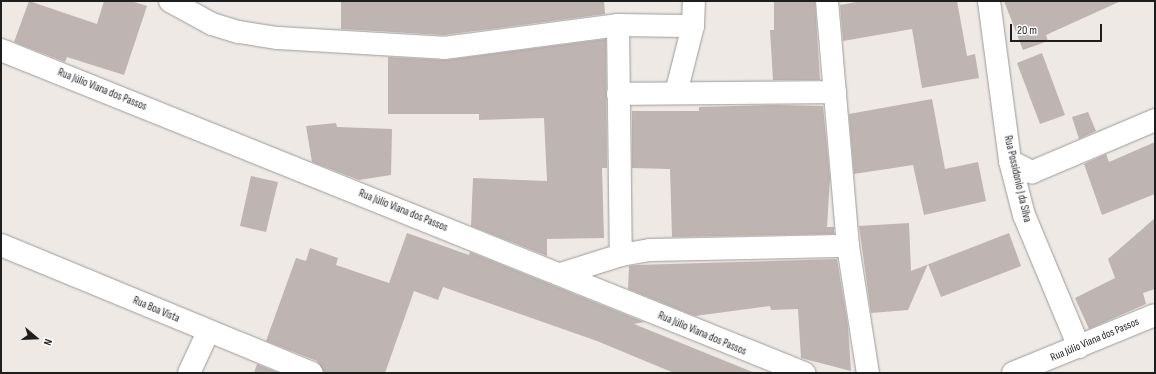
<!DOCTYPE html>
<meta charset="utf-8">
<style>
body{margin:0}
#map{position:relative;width:1156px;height:374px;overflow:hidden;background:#eee9e5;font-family:"Sofia Sans Condensed",sans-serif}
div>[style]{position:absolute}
.building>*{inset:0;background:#beb4b2}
.roads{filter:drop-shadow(0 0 1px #9b9b9b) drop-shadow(0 0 1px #9b9b9b)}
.minor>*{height:22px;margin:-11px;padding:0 11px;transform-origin:11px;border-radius:11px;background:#fff}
span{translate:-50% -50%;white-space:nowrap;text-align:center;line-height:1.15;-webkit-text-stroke:3px #fff;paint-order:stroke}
.street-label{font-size:11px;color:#1e1e1e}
.frame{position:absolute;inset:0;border:2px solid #1e1e1e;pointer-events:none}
.north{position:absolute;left:16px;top:318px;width:40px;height:40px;-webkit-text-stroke:3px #fff;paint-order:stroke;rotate:109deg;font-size:11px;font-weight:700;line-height:16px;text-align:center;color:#1e1e1e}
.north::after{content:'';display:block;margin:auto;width:14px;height:18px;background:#1e1e1e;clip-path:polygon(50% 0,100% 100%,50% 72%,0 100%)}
.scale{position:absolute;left:1010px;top:24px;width:92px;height:18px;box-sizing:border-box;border:2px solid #1e1e1e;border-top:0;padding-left:5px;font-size:12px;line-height:14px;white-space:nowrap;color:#1e1e1e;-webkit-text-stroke:3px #fff;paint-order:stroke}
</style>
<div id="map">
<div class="building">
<i style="clip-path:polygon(29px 1px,97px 24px,104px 1px,131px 1px,147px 6px,124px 75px,67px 57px,65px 62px,14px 42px)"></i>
<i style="clip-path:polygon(341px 1px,604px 1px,605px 14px,444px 35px,341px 29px)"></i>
<i style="clip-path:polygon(774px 1px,815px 1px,820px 80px,773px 80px,770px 30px,774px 30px)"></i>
<i style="clip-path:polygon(862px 1px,957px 1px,967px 56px,975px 54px,979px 78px,922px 88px,912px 29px,843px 41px,840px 5px)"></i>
<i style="clip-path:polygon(1004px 1px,1121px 1px,1046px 35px,1048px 41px,1023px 50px)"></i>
<i style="clip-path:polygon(606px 39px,607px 168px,602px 168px,604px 238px,547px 239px,547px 256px,471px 226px,473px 178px,547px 181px,544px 118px,479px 120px,479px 114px,388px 114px,388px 57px,446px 60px)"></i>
<i style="clip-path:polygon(1042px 53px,1065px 115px,1040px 124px,1017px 63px)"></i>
<i style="clip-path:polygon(932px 99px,945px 169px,978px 162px,986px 201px,924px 215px,913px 165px,854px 174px,849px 114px)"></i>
<i style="clip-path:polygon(775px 105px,823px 106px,830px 178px,827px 227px,834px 227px,834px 234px,672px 237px,670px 169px,632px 168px,632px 111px,699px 111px,699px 107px)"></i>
<i style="clip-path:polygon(1088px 112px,1096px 131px,1079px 139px,1072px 117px)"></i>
<i style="clip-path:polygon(336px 123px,337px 127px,392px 129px,391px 175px,359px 180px,312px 162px,306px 126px)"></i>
<i style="clip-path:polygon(1155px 142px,1155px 194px,1102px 215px,1084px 164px,1106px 154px,1109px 162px)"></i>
<i style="clip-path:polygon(251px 176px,278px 182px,266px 232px,240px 226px)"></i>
<i style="clip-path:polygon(1155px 218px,1155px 289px,1143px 293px,1146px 304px,1089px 329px,1075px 298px,1115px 278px,1108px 259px)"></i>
<i style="clip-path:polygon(909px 223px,911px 271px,1009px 233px,1021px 266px,941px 297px,928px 264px,908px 310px,871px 313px,859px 226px)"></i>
<i style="clip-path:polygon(407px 233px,469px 255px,470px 252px,644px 322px,634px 324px,755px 373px,674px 373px,597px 341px,443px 287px,438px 300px,414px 291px,385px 373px,324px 373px,317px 361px,266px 341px,296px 258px,306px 261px,310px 248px,338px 258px,336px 265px,389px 283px)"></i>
<i style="clip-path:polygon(837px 259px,848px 326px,851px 371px,801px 358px,798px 309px,771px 310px,770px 306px,695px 316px,628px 289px,629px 266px,636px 265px)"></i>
<i style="clip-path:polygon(257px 364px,279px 373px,254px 373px)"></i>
</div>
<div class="roads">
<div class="minor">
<i style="left:170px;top:1px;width:48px;rotate:28.7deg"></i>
<i style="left:212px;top:24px;width:28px;rotate:17deg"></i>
<i style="left:239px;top:32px;width:39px;rotate:9deg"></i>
<i style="left:278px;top:38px;width:166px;rotate:3.4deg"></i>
<i style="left:444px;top:48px;width:176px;rotate:-7.5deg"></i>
<i style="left:618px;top:25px;width:75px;rotate:0.8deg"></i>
<i style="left:827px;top:1px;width:246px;rotate:85.1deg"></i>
<i style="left:848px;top:246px;width:129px;rotate:81.1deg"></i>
<i style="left:989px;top:1px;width:161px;rotate:82.5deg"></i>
<i style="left:1010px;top:161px;width:56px;rotate:75.5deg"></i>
<i style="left:1024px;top:215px;width:143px;rotate:67.4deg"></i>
<i style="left:618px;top:25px;width:230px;rotate:89.3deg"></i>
<i style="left:1px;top:50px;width:866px;rotate:21.91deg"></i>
<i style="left:676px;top:93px;width:69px;rotate:-75.8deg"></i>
<i style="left:693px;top:26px;width:25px;rotate:-88deg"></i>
<i style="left:618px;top:94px;width:217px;rotate:-0.5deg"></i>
<i style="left:1010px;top:161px;width:25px;rotate:27deg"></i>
<i style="left:1032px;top:172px;width:134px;rotate:-22.9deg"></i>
<i style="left:1px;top:245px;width:336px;rotate:22.4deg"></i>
<i style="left:561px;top:274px;width:63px;rotate:-17.6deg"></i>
<i style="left:621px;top:255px;width:29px;rotate:-10deg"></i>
<i style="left:650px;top:250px;width:198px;rotate:-1.2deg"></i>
<i style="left:189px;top:373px;width:45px;rotate:-65.1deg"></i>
<i style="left:1013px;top:373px;width:153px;rotate:-22.2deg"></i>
</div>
</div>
<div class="street-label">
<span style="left:102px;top:90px;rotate:22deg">Rua Júlio Viana dos Passos</span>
<span style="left:1017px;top:179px;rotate:77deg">Rua Possidonio J da Silva</span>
<span style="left:403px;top:211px;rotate:22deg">Rua Júlio Viana dos Passos</span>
<span style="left:156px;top:310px;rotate:23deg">Rua Boa Vista</span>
<span style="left:702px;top:334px;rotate:23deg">Rua Júlio Viana dos Passos</span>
<span style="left:1095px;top:340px;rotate:-23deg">Rua Júlio Viana dos Passos</span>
</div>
<div class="frame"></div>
<div class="north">N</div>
<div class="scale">20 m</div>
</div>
